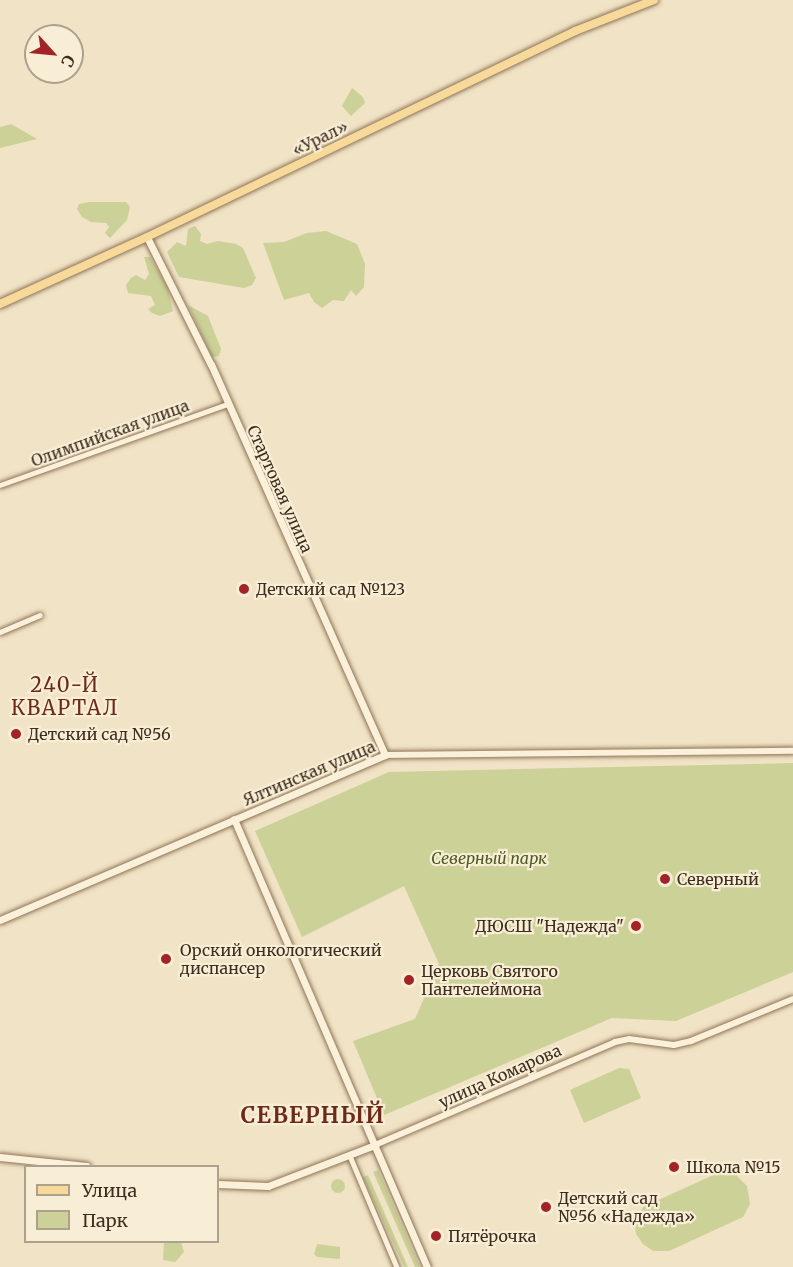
<!DOCTYPE html>
<meta charset="utf-8">
<style>
body{margin:0}
#map{position:relative;width:793px;height:1267px;overflow:hidden;background:#f1e3c5;font-family:Merriweather,serif}
div>[style]{position:absolute}
.green>*{inset:0;background:#cbd197}
.round{border-radius:50%}
.roads{filter:drop-shadow(0 0 2px #8e7459) drop-shadow(0 0 2px #8e7459)}
.minor>*{height:4.5px;margin:-2.25px;padding:0 2.25px;transform-origin:2.25px;border-radius:2.25px;background:#fbf0d9}
.tertiary>*{height:6px;margin:-3px;padding:0 3px;transform-origin:3px;border-radius:3px;background:#fbf0d9}
.secondary>*{height:7px;margin:-3.5px;padding:0 3.5px;transform-origin:3.5px;border-radius:3.5px;background:#fbf0d9}
.primary>*{height:8px;margin:-4px;padding:0 4px;transform-origin:4px;border-radius:4px;background:#f7d99a}
.dots>*{width:16px;height:16px;translate:-50% -50%;box-sizing:border-box;border:3px solid #f8edd5;border-radius:50%}
span{translate:-50% -50%;white-space:nowrap;text-align:center;line-height:1.15;-webkit-text-stroke:4.5px #f8edd5;paint-order:stroke}
.street-label{font-size:16px;color:#3d2d1e}
.poi-label{font-size:16px;color:#3d2d1e}
.left{translate:0 -50%;text-align:left}
.right{translate:-100% -50%;text-align:right}
.park-label{font-size:16px;color:#4e5b23;font-style:italic}
.quarter-label{font-size:20px;color:#6d2a1a;letter-spacing:1.5px}
.district-label{font-size:22px;color:#6d2a1a;font-weight:700;letter-spacing:1.5px}
.legend{position:absolute;left:24px;top:1165px;width:195px;height:78px;box-sizing:border-box;background:#f8edd5;border:2px solid #ada08c;margin:0;padding:8px 10px;list-style:none;font-size:18px;color:#3d2d1e}
.legend li{display:flex;align-items:center;gap:12px;height:30px}
.legend b{width:30px;border:2px solid #ada08c}
.north{position:absolute;left:24px;top:24px;width:60px;height:60px;box-sizing:border-box;background:#f8edd5;border:2px solid #ada08c;border-radius:50%;rotate:117deg;font-size:16px;font-weight:700;line-height:24px;text-align:center;color:#3d2d1e}
.north::after{content:'';display:block;margin:auto;width:21px;height:27px;background:#a22427;clip-path:polygon(50% 0,100% 100%,50% 72%,0 100%)}
</style>
<div id="map">
<div class="green">
<i style="clip-path:polygon(352px 88px,363px 97px,365px 103px,351px 116px,342px 106px)"></i>
<i style="clip-path:polygon(11px 124px,37px 139px,0 148px,0 127px)"></i>
<i style="clip-path:polygon(89px 202px,126px 202px,130px 207px,127px 220px,110px 238px,105px 233px,109px 227px,106px 223px,91px 222px,82px 217px,77px 209px,79px 204px)"></i>
<i style="clip-path:polygon(195px 226px,201px 234px,200px 241px,207px 244px,218px 241px,236px 244px,243px 248px,256px 278px,252px 285px,244px 288px,179px 277px,167px 252px,177px 242px,186px 246px,188px 229px)"></i>
<i style="clip-path:polygon(326px 231px,357px 244px,365px 264px,364px 287px,356px 296px,351px 290px,344px 301px,333px 300px,322px 308px,314px 302px,309px 293px,284px 300px,263px 243px,284px 242px,307px 233px)"></i>
<i style="clip-path:polygon(144px 257px,150px 257px,167px 286px,173px 311px,160px 316px,152px 313px,148px 309px,155px 305px,151px 296px,128px 293px,126px 285px,131px 278px,136px 275px,145px 280px,149px 274px)"></i>
<i style="clip-path:polygon(188px 305px,208px 316px,221px 349px,219px 356px,212px 357px)"></i>
<i style="clip-path:polygon(793px 763px,793px 972px,676px 1021px,612px 1018px,384px 1115px,353px 1041px,415px 1019px,439px 964px,404px 886px,302px 937px,255px 831px,389px 772px)"></i>
<i style="clip-path:polygon(619px 1068px,629px 1069px,641px 1098px,584px 1123px,570px 1090px)"></i>
<i style="clip-path:polygon(378px 1170px,420px 1267px,415px 1267px,373px 1172px)"></i>
<i style="clip-path:polygon(720px 1172px,735px 1174px,747px 1186px,750px 1204px,743px 1217px,669px 1251px,653px 1251px,643px 1244px,636px 1234px,635px 1225px,643px 1207px)"></i>
<i style="clip-path:polygon(368px 1175px,408px 1267px,404px 1267px,363px 1177px)"></i>
<i class="round" style="left:331px;top:1179px;width:14px;height:14px"></i>
<i style="clip-path:polygon(164px 1242px,181px 1242px,184px 1252px,175px 1262px,163px 1260px)"></i>
<i style="clip-path:polygon(317px 1244px,340px 1247px,340px 1259px,317px 1257px,314px 1254px)"></i>
</div>
<div class="roads">
<div class="minor">
<i style="left:0;top:485px;width:242px;rotate:-19.6deg"></i>
<i style="left:0;top:632px;width:43px;rotate:-23deg"></i>
<i style="left:350px;top:1156px;width:121px;rotate:67.1deg"></i>
</div>
<div class="tertiary">
<i style="left:385px;top:755px;width:408px;rotate:-0.6deg"></i>
<i style="left:375px;top:1145px;width:261px;rotate:-23.2deg"></i>
<i style="left:615px;top:1042px;width:14px;rotate:-12deg"></i>
<i style="left:629px;top:1039px;width:45px;rotate:7.6deg"></i>
<i style="left:674px;top:1045px;width:17px;rotate:-13deg"></i>
<i style="left:691px;top:1041px;width:110px;rotate:-22.4deg"></i>
</div>
<div class="secondary">
<i style="left:234px;top:819px;width:488px;rotate:66.7deg"></i>
<i style="left:0;top:920px;width:419px;rotate:-23.2deg"></i>
<i style="left:385px;top:755px;width:427px;rotate:-114deg"></i>
<i style="left:211px;top:365px;width:143px;rotate:-116.6deg"></i>
<i style="left:0;top:1157px;width:87px;rotate:5.9deg"></i>
<i style="left:218px;top:1184px;width:50px;rotate:2.3deg"></i>
<i style="left:268px;top:1186px;width:115px;rotate:-21deg"></i>
</div>
<div class="primary">
<i style="left:0;top:304px;width:162px;rotate:-24.5deg"></i>
<i style="left:147px;top:237px;width:475px;rotate:-25.7deg"></i>
<i style="left:575px;top:31px;width:85px;rotate:-21.4deg"></i>
</div>
</div>
<div class="dots">
<i style="left:244px;top:589px;background:#a22427"></i>
<i style="left:16px;top:734px;background:#a22427"></i>
<i style="left:665px;top:879px;background:#a22427"></i>
<i style="left:636px;top:926px;background:#a22427"></i>
<i style="left:166px;top:959px;background:#a22427"></i>
<i style="left:409px;top:980px;background:#a22427"></i>
<i style="left:674px;top:1167px;background:#a22427"></i>
<i style="left:546px;top:1207px;background:#a22427"></i>
<i style="left:436px;top:1236px;background:#a22427"></i>
</div>
<div class="street-label">
<span style="left:320px;top:138px;rotate:-26deg">«Урал»</span>
<span style="left:110px;top:433px;rotate:-20deg">Олимпийская улица</span>
<span style="left:280px;top:489px;rotate:66deg">Стартовая улица</span>
<span style="left:309px;top:773px;rotate:-23deg">Ялтинская улица</span>
<span style="left:500px;top:1076px;rotate:-24deg">улица Комарова</span>
</div>
<div class="poi-label">
<span class="left" style="left:256px;top:589px">Детский сад №123</span>
<span class="left" style="left:28px;top:734px">Детский сад №56</span>
<span class="left" style="left:677px;top:879px">Северный</span>
<span class="right" style="left:624px;top:926px">ДЮСШ "Надежда"</span>
<span class="left" style="left:180px;top:959px">Орский онкологический<br>диспансер</span>
<span class="left" style="left:421px;top:980px">Церковь Святого<br>Пантелеймона</span>
<span class="left" style="left:686px;top:1167px">Школа №15</span>
<span class="left" style="left:558px;top:1207px">Детский сад<br>№56 «Надежда»</span>
<span class="left" style="left:448px;top:1236px">Пятёрочка</span>
</div>
<div class="park-label">
<span style="left:489px;top:858px">Северный парк</span>
</div>
<div class="quarter-label">
<span style="left:65px;top:696px">240-Й<br>КВАРТАЛ</span>
</div>
<div class="district-label">
<span style="left:313px;top:1116px">СЕВЕРНЫЙ</span>
</div>
<ul class="legend">
<li><b style="height:8px;background:#f7d99a"></b>Улица</li>
<li><b style="height:16px;background:#cbd197"></b>Парк</li>
</ul>
<div class="north">С</div>
</div>
